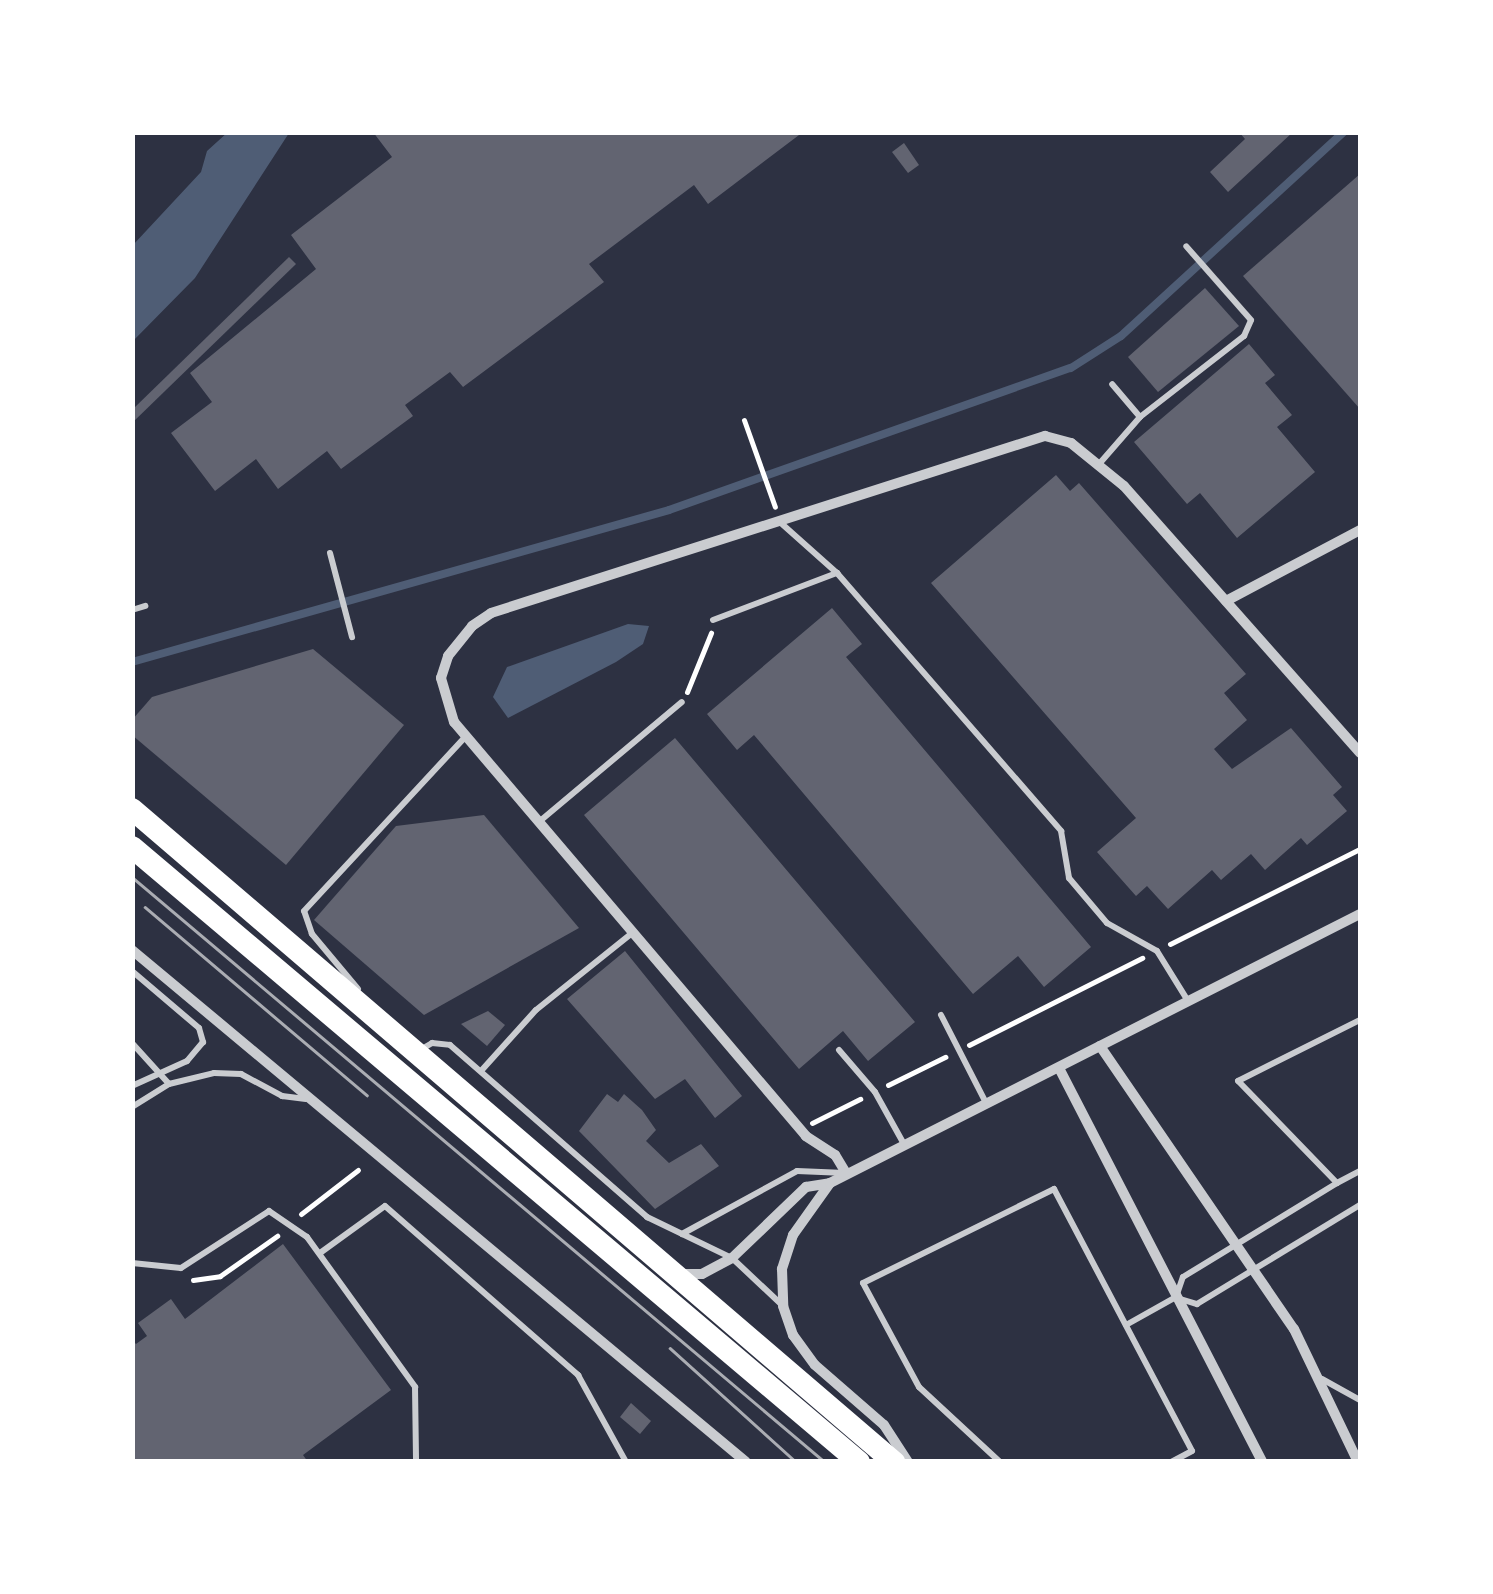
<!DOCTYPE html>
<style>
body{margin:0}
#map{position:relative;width:1493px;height:1594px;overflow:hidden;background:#2d3142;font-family:Helvetica,sans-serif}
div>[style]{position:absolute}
.water>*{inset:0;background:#4f5d75}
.stream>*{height:8px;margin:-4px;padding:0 4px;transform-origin:4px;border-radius:4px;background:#4f5d75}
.building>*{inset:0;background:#626471}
.path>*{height:5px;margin:-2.5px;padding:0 2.5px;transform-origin:2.5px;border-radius:2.5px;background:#fff}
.service>*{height:6px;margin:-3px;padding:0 3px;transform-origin:3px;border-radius:3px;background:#caccd0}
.minor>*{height:10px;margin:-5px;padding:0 5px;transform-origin:5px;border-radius:5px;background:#caccd0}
.primary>*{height:22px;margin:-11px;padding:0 11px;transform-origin:11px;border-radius:11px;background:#fff}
.tram>*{height:2.5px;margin:-1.25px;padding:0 1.25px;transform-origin:1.25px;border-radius:1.25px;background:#abadb3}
span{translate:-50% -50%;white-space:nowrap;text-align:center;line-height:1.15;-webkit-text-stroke:9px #fff;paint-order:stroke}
.frame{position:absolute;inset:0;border:135px solid #fff;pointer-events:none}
</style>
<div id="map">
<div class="water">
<i style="clip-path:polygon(228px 132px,289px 133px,195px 278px,133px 341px,133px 245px,201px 172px,207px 151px)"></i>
<i style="clip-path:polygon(628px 624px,649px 626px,643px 644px,616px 662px,508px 718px,493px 697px,507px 667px)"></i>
</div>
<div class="stream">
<i style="left:132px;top:662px;width:558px;rotate:-15.8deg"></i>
<i style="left:669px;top:510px;width:426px;rotate:-19.5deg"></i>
<i style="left:1071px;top:368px;width:59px;rotate:-32.6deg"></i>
<i style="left:1121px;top:336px;width:302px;rotate:-42.5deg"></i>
</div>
<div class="building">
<i style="clip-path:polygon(373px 132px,803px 132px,708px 204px,694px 185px,589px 264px,604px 282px,463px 387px,450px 372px,405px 405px,413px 416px,341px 469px,327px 451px,278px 489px,256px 459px,215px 491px,171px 433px,212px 402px,190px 373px,316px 269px,291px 235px,392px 157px)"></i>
<i style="clip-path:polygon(1239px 132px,1293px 132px,1228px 192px,1210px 172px,1245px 139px)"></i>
<i style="clip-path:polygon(904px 143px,919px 165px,908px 173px,892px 152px)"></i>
<i style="clip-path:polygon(1360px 174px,1360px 409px,1243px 276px)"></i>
<i style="clip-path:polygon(289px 257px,296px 264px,132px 423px,132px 410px)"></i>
<i style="clip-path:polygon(1205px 288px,1239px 326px,1158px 392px,1128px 357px)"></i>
<i style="clip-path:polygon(1249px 344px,1275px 375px,1265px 383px,1292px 415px,1277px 427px,1315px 472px,1237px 538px,1200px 493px,1187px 504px,1134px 442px)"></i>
<i style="clip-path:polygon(1056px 475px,1070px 491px,1079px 483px,1246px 674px,1224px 693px,1247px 720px,1214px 749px,1232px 769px,1291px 728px,1342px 787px,1333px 795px,1347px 811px,1307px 845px,1301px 838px,1265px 870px,1251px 854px,1221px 880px,1212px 870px,1168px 909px,1147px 886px,1136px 896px,1097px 852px,1136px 818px,931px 583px)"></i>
<i style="clip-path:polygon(832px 608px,862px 644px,846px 657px,1091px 947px,1044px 987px,1018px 956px,973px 994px,754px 735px,737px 750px,707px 714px)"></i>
<i style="clip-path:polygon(313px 649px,404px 725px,286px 865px,132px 735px,132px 720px,152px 697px)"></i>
<i style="clip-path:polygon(675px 738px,915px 1022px,868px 1061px,843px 1031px,799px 1069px,584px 815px)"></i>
<i style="clip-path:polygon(484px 815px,579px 928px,424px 1015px,314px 920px,396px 826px)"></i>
<i style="clip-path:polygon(625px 951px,742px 1096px,715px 1118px,685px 1079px,655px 1099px,567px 999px)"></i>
<i style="clip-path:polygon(488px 1011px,505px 1025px,487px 1046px,461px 1024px)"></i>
<i style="clip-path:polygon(607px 1094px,618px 1102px,624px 1094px,642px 1110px,656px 1130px,646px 1141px,669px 1163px,701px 1144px,719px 1166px,655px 1209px,579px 1131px)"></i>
<i style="clip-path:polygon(283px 1244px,391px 1390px,303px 1455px,308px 1462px,132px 1462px,132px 1340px,136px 1344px,147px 1336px,138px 1323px,171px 1299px,185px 1319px)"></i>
<i style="clip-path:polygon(631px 1403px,651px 1421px,640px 1434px,620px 1417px)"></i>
</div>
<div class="path">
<i style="left:744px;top:420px;width:92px;rotate:70.4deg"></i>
<i style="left:687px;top:692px;width:64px;rotate:-67.9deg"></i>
<i style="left:1170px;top:944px;width:212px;rotate:-26.6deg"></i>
<i style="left:969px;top:1045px;width:194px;rotate:-26.7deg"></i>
<i style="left:888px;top:1085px;width:64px;rotate:-26.2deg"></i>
<i style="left:812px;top:1123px;width:54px;rotate:-26.6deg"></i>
<i style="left:301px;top:1214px;width:72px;rotate:-37.7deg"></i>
<i style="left:193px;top:1280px;width:27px;rotate:-8deg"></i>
<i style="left:220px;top:1276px;width:70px;rotate:-35.1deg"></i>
</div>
<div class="service">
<i style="left:1140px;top:417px;width:132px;rotate:-37.9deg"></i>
<i style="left:1244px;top:336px;width:17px;rotate:-66deg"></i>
<i style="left:1251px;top:320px;width:98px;rotate:-131.3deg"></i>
<i style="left:1100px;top:463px;width:61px;rotate:-49deg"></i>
<i style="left:1140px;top:417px;width:43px;rotate:-130.3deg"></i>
<i style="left:782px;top:524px;width:74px;rotate:41.7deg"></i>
<i style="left:837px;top:573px;width:342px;rotate:49deg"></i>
<i style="left:1061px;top:831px;width:48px;rotate:80.3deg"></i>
<i style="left:1069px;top:878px;width:59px;rotate:49.8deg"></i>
<i style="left:1107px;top:923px;width:57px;rotate:29.2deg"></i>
<i style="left:1157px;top:951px;width:59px;rotate:58.2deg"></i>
<i style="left:330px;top:553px;width:87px;rotate:75.3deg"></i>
<i style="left:132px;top:610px;width:14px;rotate:-17deg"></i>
<i style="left:713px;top:620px;width:133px;rotate:-20.8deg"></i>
<i style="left:540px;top:821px;width:185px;rotate:-40deg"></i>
<i style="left:132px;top:971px;width:88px;rotate:40.4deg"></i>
<i style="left:199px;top:1028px;width:15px;rotate:74deg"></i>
<i style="left:203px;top:1042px;width:25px;rotate:130deg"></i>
<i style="left:187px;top:1061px;width:60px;rotate:155.6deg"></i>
<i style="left:358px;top:989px;width:72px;rotate:-129.9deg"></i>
<i style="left:312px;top:934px;width:24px;rotate:-109deg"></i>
<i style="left:304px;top:911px;width:237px;rotate:-47.2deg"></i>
<i style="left:941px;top:1015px;width:99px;rotate:62.9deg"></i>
<i style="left:132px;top:1043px;width:55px;rotate:47.9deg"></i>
<i style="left:420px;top:1050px;width:14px;rotate:-30deg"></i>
<i style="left:432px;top:1043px;width:18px;rotate:6deg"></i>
<i style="left:450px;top:1045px;width:262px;rotate:41.1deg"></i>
<i style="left:647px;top:1217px;width:94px;rotate:25.8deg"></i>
<i style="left:732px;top:1258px;width:69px;rotate:43.2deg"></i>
<i style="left:839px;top:1050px;width:55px;rotate:49.4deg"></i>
<i style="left:875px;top:1092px;width:60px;rotate:60.9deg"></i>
<i style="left:481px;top:1071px;width:82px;rotate:-48deg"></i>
<i style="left:536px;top:1010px;width:123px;rotate:-38.7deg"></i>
<i style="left:132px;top:1107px;width:44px;rotate:-31.9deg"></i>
<i style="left:169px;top:1084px;width:46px;rotate:-13.7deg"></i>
<i style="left:214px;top:1073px;width:27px;rotate:2deg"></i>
<i style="left:241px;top:1074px;width:47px;rotate:28.2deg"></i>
<i style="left:282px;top:1096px;width:24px;rotate:7deg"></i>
<i style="left:132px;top:1163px;width:7px;rotate:90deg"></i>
<i style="left:1337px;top:1183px;width:26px;rotate:-28deg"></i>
<i style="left:682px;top:1234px;width:131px;rotate:-28.7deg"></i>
<i style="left:797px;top:1171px;width:48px;rotate:2.4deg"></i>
<i style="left:320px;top:1253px;width:80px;rotate:-35.9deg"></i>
<i style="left:385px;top:1206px;width:257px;rotate:41.2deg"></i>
<i style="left:578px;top:1375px;width:99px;rotate:61.1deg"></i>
<i style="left:132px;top:1263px;width:49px;rotate:5.8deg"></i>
<i style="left:181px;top:1268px;width:105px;rotate:-32.9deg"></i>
<i style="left:269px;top:1211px;width:46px;rotate:34.4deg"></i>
<i style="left:307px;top:1237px;width:185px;rotate:54.2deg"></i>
<i style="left:415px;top:1387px;width:75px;rotate:89.2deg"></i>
<i style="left:1177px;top:1298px;width:21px;rotate:17deg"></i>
<i style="left:1197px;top:1304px;width:191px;rotate:-31.3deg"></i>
<i style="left:1126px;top:1325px;width:57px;rotate:-29.2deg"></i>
<i style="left:1176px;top:1297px;width:21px;rotate:-71deg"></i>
<i style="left:1183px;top:1277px;width:180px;rotate:-31.4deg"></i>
<i style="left:1337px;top:1183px;width:142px;rotate:-134.1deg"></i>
<i style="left:1238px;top:1081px;width:136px;rotate:-26.6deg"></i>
<i style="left:1322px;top:1379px;width:43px;rotate:28.9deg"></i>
<i style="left:1000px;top:1462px;width:110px;rotate:-137.2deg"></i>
<i style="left:919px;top:1387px;width:118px;rotate:-118.3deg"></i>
<i style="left:863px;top:1283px;width:213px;rotate:-26.2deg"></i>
<i style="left:1054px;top:1189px;width:296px;rotate:62.2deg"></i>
<i style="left:1192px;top:1451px;width:24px;rotate:152deg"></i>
</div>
<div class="minor">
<i style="left:1226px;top:601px;width:152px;rotate:-27.9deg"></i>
<i style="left:132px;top:950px;width:799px;rotate:39.82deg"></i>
<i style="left:1100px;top:1046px;width:343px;rotate:55.6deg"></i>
<i style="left:1294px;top:1329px;width:148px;rotate:64.3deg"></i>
<i style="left:1059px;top:1068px;width:443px;rotate:62.7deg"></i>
<i style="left:846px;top:1173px;width:21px;rotate:-121deg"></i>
<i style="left:835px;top:1155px;width:35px;rotate:-147deg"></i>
<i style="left:806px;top:1136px;width:543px;rotate:-130.37deg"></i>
<i style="left:454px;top:722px;width:46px;rotate:-106.5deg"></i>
<i style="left:441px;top:678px;width:23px;rotate:-72deg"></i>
<i style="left:448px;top:656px;width:38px;rotate:-51deg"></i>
<i style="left:472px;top:626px;width:23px;rotate:-34deg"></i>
<i style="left:491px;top:613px;width:582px;rotate:-17.72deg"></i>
<i style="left:1045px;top:436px;width:27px;rotate:15deg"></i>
<i style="left:1071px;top:443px;width:68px;rotate:39.1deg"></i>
<i style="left:1124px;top:486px;width:356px;rotate:48.5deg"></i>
<i style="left:830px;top:1183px;width:64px;rotate:125.4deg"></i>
<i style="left:793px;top:1235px;width:36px;rotate:108deg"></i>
<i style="left:782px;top:1269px;width:37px;rotate:88deg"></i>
<i style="left:783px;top:1306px;width:31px;rotate:71deg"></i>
<i style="left:793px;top:1335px;width:37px;rotate:54deg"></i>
<i style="left:815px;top:1365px;width:91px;rotate:41deg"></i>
<i style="left:884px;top:1425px;width:44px;rotate:57deg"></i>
<i style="left:679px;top:1274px;width:23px"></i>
<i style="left:702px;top:1274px;width:34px;rotate:-28deg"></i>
<i style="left:732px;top:1258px;width:103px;rotate:-43.8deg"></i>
<i style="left:806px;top:1187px;width:24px;rotate:-9deg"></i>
<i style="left:830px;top:1183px;width:594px;rotate:-26.91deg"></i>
</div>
<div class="primary">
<i style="left:132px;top:809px;width:1004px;rotate:40.6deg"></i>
<i style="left:132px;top:847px;width:952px;rotate:40.23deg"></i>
</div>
<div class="tram">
<i style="left:132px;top:877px;width:907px;rotate:40.17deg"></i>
<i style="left:145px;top:907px;width:291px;rotate:40.3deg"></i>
<i style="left:670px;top:1348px;width:170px;rotate:42.1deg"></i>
</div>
<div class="frame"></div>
</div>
